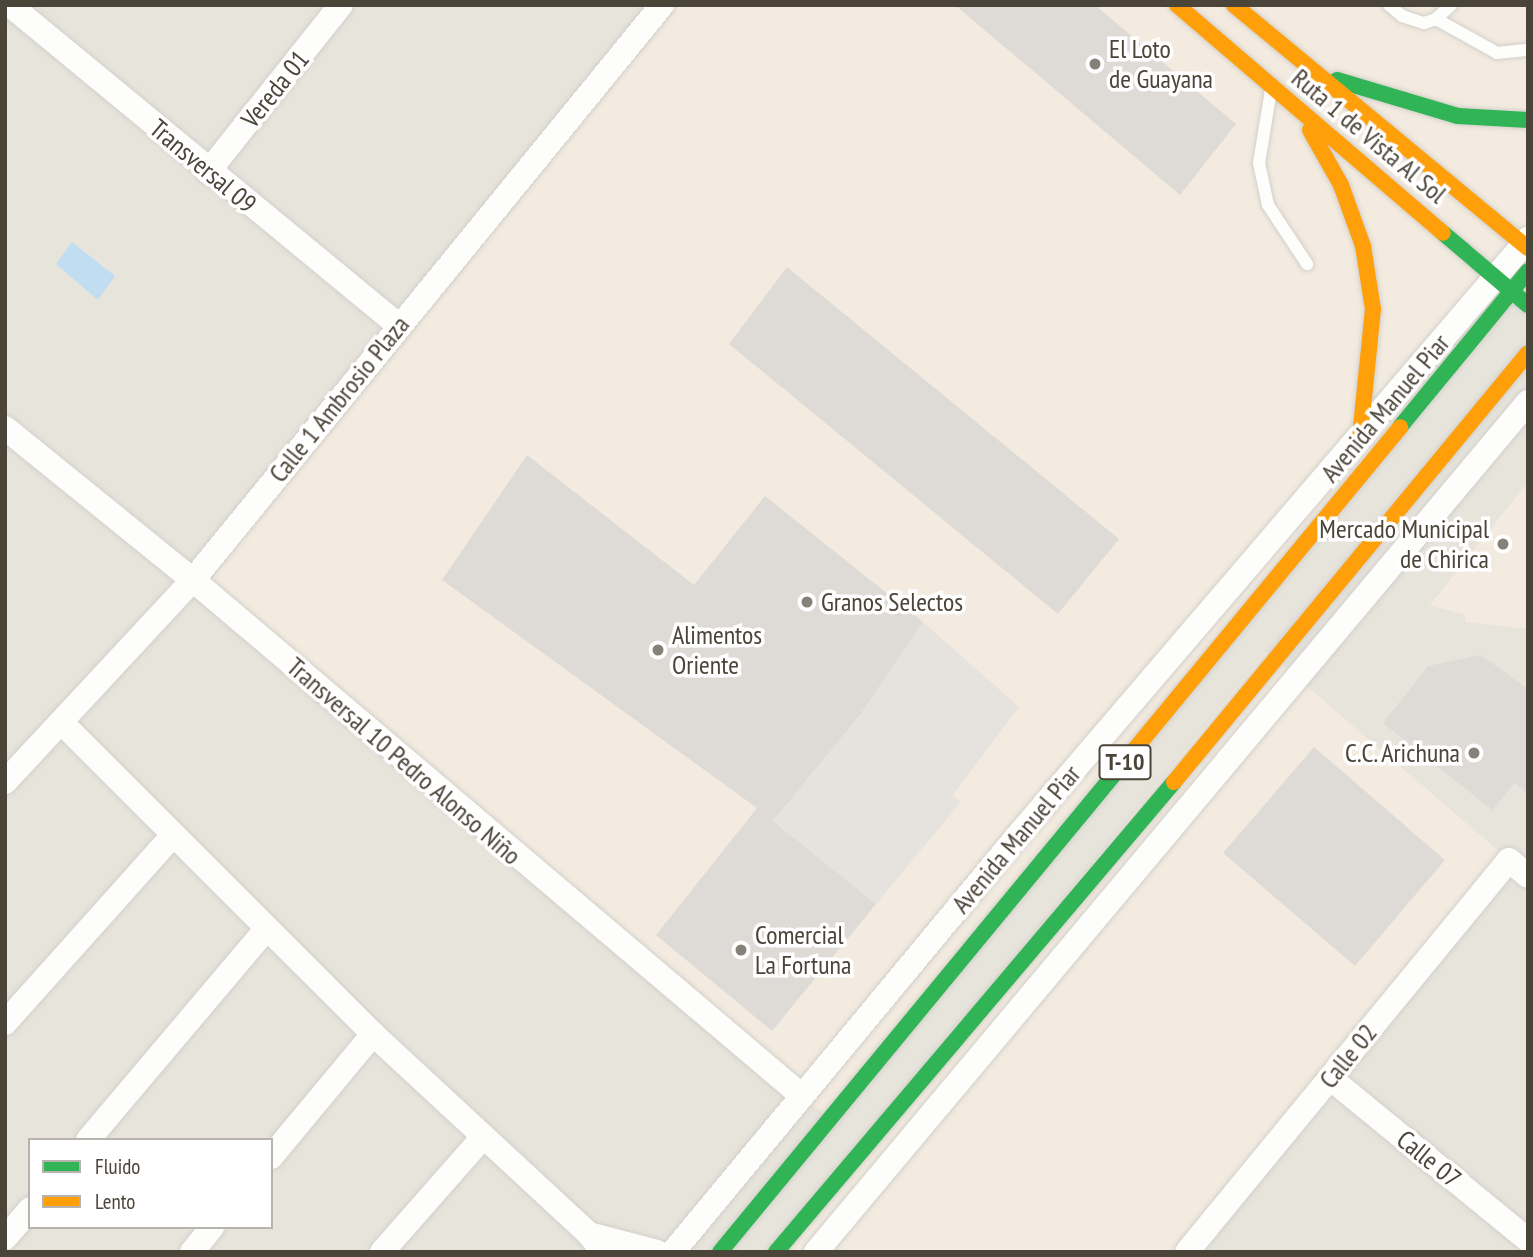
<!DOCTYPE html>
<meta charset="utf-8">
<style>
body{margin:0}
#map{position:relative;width:1533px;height:1257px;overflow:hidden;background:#f4f2ee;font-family:"PT Sans Narrow",sans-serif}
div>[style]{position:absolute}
.residential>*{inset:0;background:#e7e4dc}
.commercial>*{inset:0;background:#f3ebdf}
.parking>*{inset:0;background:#e6e3df}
.water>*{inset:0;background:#c0ddf1}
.building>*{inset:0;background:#dedbd6}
.roads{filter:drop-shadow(0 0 2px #d2d0cb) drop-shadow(0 0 2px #d2d0cb)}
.lane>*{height:12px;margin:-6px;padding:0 6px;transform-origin:6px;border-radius:6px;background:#fdfdfc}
.street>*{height:24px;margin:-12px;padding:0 12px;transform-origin:12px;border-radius:12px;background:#fdfdfc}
.fast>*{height:16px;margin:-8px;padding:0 8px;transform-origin:8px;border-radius:8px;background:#30b455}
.slow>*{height:16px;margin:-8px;padding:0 8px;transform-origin:8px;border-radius:8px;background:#ff9f0a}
.dots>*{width:19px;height:19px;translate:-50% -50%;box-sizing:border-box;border:4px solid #fff;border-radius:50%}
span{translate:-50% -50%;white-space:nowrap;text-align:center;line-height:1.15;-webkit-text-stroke:7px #fff;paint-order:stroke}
.shield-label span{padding:2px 5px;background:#fff;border:2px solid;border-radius:5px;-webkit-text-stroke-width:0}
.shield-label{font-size:24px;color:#4b4439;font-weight:700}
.poi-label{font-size:26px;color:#4b4439}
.left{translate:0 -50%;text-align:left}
.right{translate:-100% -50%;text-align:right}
.street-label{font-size:26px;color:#4b4439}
.frame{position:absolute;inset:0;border:7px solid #4b4439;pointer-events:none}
.legend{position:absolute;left:28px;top:1138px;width:245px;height:91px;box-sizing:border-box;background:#fff;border:2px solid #b7b4b0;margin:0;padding:9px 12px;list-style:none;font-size:21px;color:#4b4439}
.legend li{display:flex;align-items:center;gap:14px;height:35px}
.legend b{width:35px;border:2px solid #b7b4b0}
</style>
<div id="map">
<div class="residential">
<i style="clip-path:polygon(evenodd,5px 5px,662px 5px,1528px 271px,1528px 1252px,5px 1252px,5px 5px,30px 1140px,271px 1140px,271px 1227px,30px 1227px,30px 1140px)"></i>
</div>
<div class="commercial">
<i style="clip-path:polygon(662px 5px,1528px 5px,1528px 271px,825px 1115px,193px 580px)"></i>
<i style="clip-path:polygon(1528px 482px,1528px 629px,1466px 622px,1465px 615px,1430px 605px)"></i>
<i style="clip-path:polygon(1266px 651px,1509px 860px,1187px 1252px,774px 1252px)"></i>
</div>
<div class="parking">
<i style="clip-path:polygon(923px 622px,1019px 707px,953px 795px,961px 802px,876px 904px,773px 821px,860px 715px)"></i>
</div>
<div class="water">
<i style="clip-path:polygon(72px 242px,115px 276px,98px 300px,56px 264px)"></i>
</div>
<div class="building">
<i style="clip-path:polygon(955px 5px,1095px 5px,1236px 124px,1180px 195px)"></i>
<i style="clip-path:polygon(787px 267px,1119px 539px,1058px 614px,729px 344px)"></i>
<i style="clip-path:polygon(527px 455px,694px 585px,765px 496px,923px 622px,860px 715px,773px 821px,876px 904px,772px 1031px,656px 935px,757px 808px,442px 580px)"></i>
<i style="clip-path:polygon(1481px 655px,1528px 689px,1528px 794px,1515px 783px,1492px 810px,1383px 723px,1428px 666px)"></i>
<i style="clip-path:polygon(1314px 747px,1445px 860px,1355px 966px,1223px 853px)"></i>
</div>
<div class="roads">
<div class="lane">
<i style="left:1389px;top:5px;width:17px;rotate:40deg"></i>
<i style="left:1402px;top:16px;width:23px;rotate:18deg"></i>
<i style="left:1424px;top:23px;width:13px;rotate:-18deg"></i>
<i style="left:1436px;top:19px;width:21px;rotate:-43deg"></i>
<i style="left:1436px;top:19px;width:70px;rotate:29.1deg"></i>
<i style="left:1497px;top:53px;width:31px;rotate:-6deg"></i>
<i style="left:1271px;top:90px;width:74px;rotate:99.3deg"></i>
<i style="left:1259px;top:163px;width:43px;rotate:77.9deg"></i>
<i style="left:1268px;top:205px;width:71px;rotate:56.5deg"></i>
</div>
<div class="street">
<i style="left:10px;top:5px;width:503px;rotate:39.51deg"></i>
<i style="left:208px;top:172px;width:213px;rotate:-51.5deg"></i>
<i style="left:5px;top:428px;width:242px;rotate:39deg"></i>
<i style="left:193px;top:580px;width:798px;rotate:40.27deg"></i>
<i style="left:62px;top:723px;width:440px;rotate:45deg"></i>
<i style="left:373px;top:1034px;width:294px;rotate:42.8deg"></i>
<i style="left:589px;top:1234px;width:23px;rotate:52deg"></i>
<i style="left:5px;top:782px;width:276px;rotate:-47.1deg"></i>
<i style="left:193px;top:580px;width:742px;rotate:-50.8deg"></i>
<i style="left:5px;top:1023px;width:251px;rotate:-48.2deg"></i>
<i style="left:1330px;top:1078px;width:256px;rotate:39.3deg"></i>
<i style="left:88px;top:1140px;width:276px;rotate:-49.8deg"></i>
<i style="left:271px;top:1157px;width:160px;rotate:-50.3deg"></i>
<i style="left:589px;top:1234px;width:70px;rotate:14.8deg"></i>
<i style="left:5px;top:1238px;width:38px;rotate:-49deg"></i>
<i style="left:192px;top:1252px;width:32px;rotate:-51deg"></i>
<i style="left:382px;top:1252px;width:152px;rotate:-48.7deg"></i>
<i style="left:673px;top:1252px;width:544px;rotate:-50.37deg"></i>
<i style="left:1020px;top:833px;width:782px;rotate:-49.46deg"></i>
<i style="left:816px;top:1252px;width:1109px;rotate:-50.05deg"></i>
<i style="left:1187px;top:1252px;width:507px;rotate:-50.6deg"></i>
<i style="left:1509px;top:860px;width:25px;rotate:40deg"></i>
</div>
<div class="fast">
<i style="left:1337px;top:80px;width:126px;rotate:16.6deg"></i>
<i style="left:1458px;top:116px;width:70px;rotate:3.3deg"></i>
<i style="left:1443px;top:233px;width:111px;rotate:40.3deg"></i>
<i style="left:1400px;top:427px;width:202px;rotate:-50.6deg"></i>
<i style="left:720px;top:1252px;width:652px;rotate:-50.48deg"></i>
<i style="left:776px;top:1252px;width:616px;rotate:-49.74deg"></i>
</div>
<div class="slow">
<i style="left:1177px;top:5px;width:350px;rotate:40.6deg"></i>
<i style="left:1234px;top:5px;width:381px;rotate:39.6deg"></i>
<i style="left:1310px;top:130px;width:63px;rotate:60.6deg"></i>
<i style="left:1341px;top:185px;width:65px;rotate:70.2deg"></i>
<i style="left:1363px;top:246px;width:64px;rotate:81deg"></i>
<i style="left:1373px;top:309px;width:130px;rotate:95.8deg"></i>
<i style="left:1135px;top:749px;width:417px;rotate:-50.5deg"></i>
<i style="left:1174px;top:782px;width:556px;rotate:-50.47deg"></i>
</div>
</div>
<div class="dots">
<i style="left:1095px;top:64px;background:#868178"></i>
<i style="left:1503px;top:544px;background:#868178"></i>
<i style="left:807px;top:602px;background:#868178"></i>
<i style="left:658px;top:650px;background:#868178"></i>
<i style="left:1474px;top:753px;background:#868178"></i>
<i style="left:741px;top:950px;background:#868178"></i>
</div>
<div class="shield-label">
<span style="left:1125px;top:762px">T-10</span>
</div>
<div class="poi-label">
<span class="left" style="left:1109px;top:64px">El Loto<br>de Guayana</span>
<span class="right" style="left:1489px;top:544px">Mercado Municipal<br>de Chirica</span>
<span class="left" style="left:821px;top:602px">Granos Selectos</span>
<span class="left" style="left:672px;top:650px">Alimentos<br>Oriente</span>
<span class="right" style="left:1460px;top:753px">C.C. Arichuna</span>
<span class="left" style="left:755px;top:950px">Comercial<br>La Fortuna</span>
</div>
<div class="street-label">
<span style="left:275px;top:89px;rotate:-51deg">Vereda 01</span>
<span style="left:1369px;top:136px;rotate:40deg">Ruta 1 de Vista Al Sol</span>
<span style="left:203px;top:166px;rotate:40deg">Transversal 09</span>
<span style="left:339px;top:399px;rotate:-51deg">Calle 1 Ambrosio Plaza</span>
<span style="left:1385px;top:408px;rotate:-50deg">Avenida Manuel Piar</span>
<span style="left:404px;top:761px;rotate:41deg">Transversal 10 Pedro Alonso Niño</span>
<span style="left:1016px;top:839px;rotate:-50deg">Avenida Manuel Piar</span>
<span style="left:1348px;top:1056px;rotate:-51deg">Calle 02</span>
<span style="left:1429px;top:1159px;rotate:39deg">Calle 07</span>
</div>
<div class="frame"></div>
<ul class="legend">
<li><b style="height:9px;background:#30b455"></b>Fluido</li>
<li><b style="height:9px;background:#ff9f0a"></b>Lento</li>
</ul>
</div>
